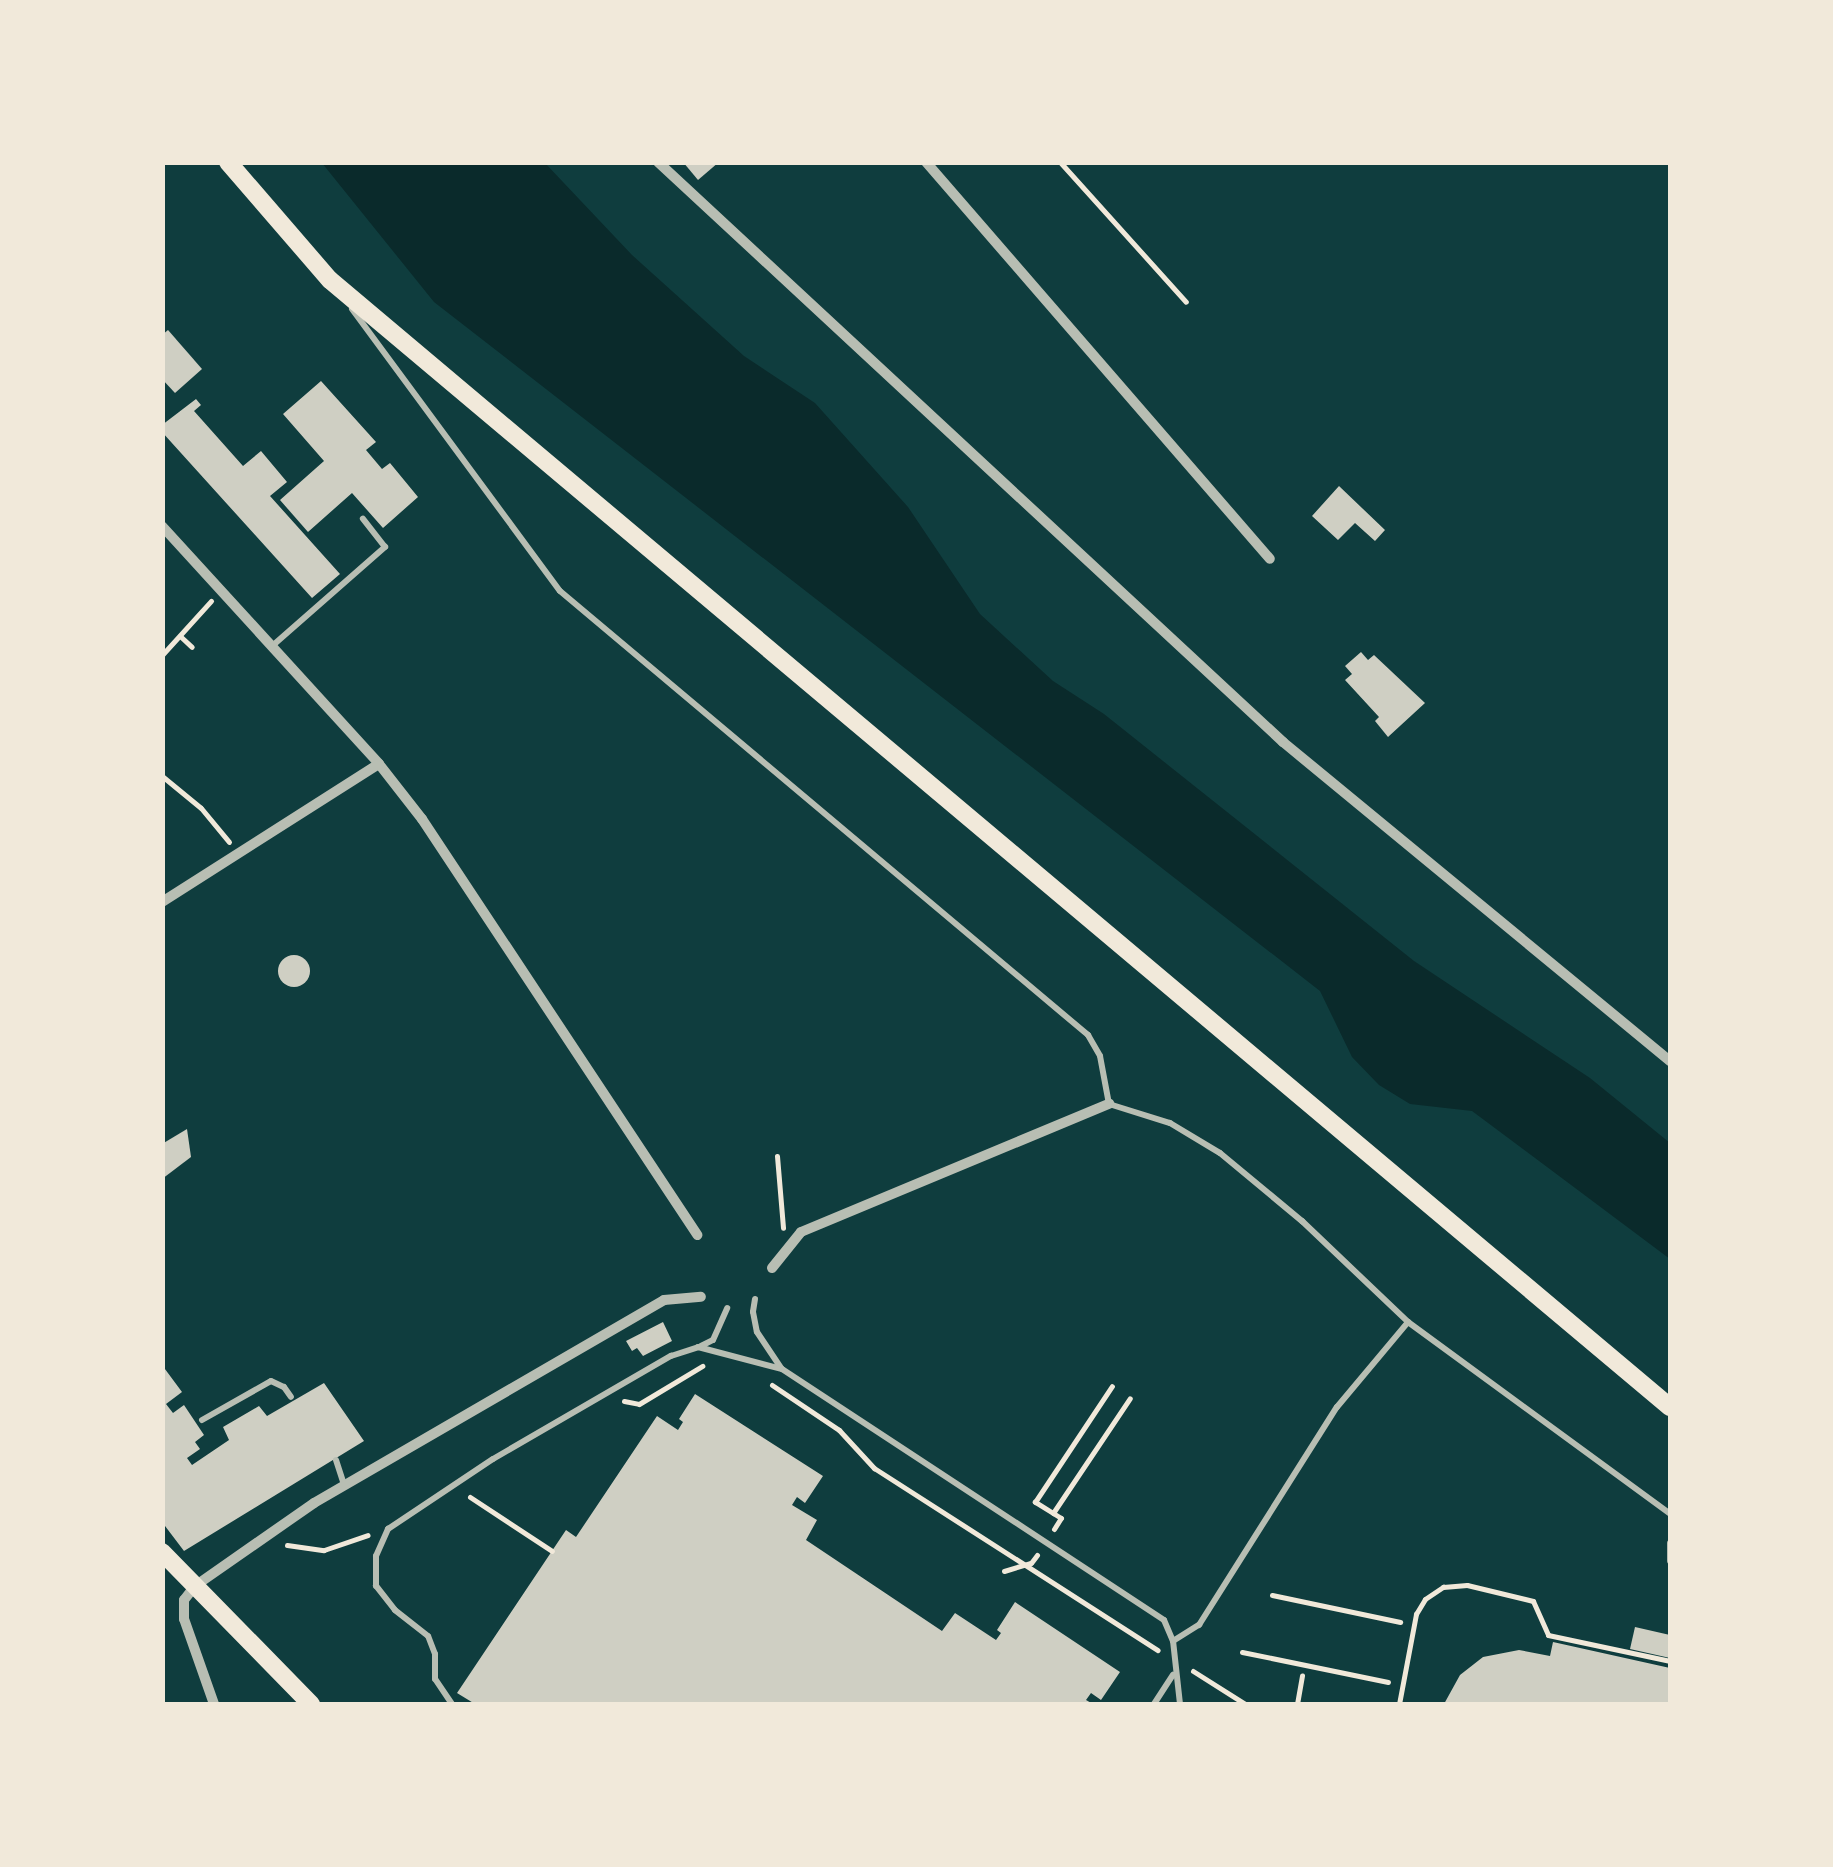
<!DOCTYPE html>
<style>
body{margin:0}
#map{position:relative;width:1833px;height:1867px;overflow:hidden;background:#0f3d3e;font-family:Roboto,sans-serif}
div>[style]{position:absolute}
.water>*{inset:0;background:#0a2a2b}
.building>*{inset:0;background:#cfcfc3}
.round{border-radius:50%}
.path>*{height:5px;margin:-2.5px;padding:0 2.5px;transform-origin:2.5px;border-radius:2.5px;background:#f1e9da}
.service>*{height:6px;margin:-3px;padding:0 3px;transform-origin:3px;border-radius:3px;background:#b8beb3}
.minor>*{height:10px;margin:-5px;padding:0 5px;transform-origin:5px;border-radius:5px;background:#b8beb3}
.secondary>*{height:18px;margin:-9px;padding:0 9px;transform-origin:9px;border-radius:9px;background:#f1e9da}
span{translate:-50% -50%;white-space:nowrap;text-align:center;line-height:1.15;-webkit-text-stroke:8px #f1e9da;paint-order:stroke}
.frame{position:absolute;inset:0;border:165px solid #f1e9da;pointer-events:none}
</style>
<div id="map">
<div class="water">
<i style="clip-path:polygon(322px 163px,545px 163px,632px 255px,744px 356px,815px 403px,908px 507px,980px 614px,1053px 681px,1104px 714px,1414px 961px,1590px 1078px,1670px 1143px,1670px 1259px,1472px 1111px,1410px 1104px,1379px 1085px,1352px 1057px,1320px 991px,434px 302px)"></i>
</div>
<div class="building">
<i style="clip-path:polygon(683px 162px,719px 162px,698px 180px)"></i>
<i style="clip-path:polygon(168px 330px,202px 369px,175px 393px,162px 379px,162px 335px)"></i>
<i style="clip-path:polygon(321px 381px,376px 442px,366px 450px,382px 469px,390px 463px,418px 497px,383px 528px,352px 493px,308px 532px,280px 500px,324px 461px,283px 414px)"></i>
<i style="clip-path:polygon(196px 399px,201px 405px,194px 411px,243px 466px,261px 451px,287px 482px,270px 496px,340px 574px,312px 598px,162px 432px,162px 425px)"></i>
<i style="clip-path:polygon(1339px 486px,1385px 530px,1375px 541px,1355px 523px,1338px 540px,1312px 516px)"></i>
<i style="clip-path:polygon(1361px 652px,1368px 660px,1374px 655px,1425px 703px,1388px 737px,1375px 721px,1379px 717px,1345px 680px,1352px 674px,1345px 666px)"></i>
<i class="round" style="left:278px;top:955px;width:32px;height:32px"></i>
<i style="clip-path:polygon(187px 1129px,191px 1157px,162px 1179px,162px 1144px)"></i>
<i style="clip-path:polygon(663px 1322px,672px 1341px,643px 1356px,637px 1348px,632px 1351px,626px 1341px)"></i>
<i style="clip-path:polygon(162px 1365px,182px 1392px,166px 1404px,173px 1413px,184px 1405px,204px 1435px,195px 1442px,200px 1449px,187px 1458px,192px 1465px,229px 1440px,223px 1427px,259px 1406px,267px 1416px,324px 1383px,364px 1441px,184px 1551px,162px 1522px)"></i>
<i style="clip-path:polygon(695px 1394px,823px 1476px,805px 1503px,797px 1497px,792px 1505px,817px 1520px,806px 1540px,942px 1631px,955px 1613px,996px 1640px,1001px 1633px,997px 1630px,1015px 1602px,1120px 1672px,1101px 1700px,1091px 1693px,1086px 1700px,1093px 1704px,475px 1704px,457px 1693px,566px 1530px,576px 1537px,657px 1416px,678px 1430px,683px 1422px,679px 1419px)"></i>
<i style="clip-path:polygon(1635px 1627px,1670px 1635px,1670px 1658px,1630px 1649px)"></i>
<i style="clip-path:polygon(1553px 1642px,1670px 1668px,1670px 1704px,1444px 1704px,1460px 1675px,1483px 1657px,1519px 1650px,1550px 1656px)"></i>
</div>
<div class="path">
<i style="left:1060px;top:162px;width:188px;rotate:48deg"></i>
<i style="left:180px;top:636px;width:16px;rotate:43deg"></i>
<i style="left:162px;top:655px;width:73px;rotate:-47.8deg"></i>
<i style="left:162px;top:776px;width:50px;rotate:39.4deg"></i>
<i style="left:201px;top:808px;width:44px;rotate:50.5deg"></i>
<i style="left:777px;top:1156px;width:72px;rotate:85.2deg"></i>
<i style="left:772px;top:1385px;width:81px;rotate:33.9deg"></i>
<i style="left:839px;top:1430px;width:52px;rotate:47.4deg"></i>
<i style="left:874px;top:1468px;width:337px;rotate:32.7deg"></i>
<i style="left:624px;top:1401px;width:15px;rotate:11deg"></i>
<i style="left:639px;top:1404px;width:74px;rotate:-31.1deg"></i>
<i style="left:470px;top:1497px;width:98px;rotate:33.4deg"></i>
<i style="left:1053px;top:1513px;width:138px;rotate:-56.2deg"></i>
<i style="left:1054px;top:1529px;width:13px;rotate:-58deg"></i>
<i style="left:1061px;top:1518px;width:31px;rotate:-148deg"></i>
<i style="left:1035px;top:1502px;width:139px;rotate:-56.4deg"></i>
<i style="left:287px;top:1545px;width:37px;rotate:8deg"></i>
<i style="left:324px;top:1550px;width:46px;rotate:-18.8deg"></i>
<i style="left:1004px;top:1571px;width:28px;rotate:-17deg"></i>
<i style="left:1031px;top:1563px;width:10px;rotate:-53deg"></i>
<i style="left:1272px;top:1595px;width:131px;rotate:11.9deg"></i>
<i style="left:1242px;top:1652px;width:149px;rotate:11.6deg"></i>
<i style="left:1193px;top:1671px;width:62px;rotate:32.4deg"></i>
<i style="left:1297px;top:1704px;width:29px;rotate:-80deg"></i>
<i style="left:1399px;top:1704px;width:92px;rotate:-79.3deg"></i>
<i style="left:1416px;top:1614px;width:17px;rotate:-59deg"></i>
<i style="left:1425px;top:1599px;width:22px;rotate:-34deg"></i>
<i style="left:1443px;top:1587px;width:24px;rotate:-5deg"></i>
<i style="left:1467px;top:1585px;width:68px;rotate:13.6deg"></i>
<i style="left:1533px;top:1601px;width:37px;rotate:66deg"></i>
<i style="left:1548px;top:1635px;width:125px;rotate:12deg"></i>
</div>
<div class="service">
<i style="left:352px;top:309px;width:350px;rotate:53.6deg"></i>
<i style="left:560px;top:591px;width:690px;rotate:40.06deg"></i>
<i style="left:1088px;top:1035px;width:24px;rotate:60deg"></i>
<i style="left:1100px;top:1056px;width:49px;rotate:79.4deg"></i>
<i style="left:1109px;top:1104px;width:64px;rotate:17.3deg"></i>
<i style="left:1170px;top:1123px;width:58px;rotate:31deg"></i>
<i style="left:1220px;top:1153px;width:107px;rotate:39.7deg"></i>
<i style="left:1302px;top:1221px;width:146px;rotate:43.6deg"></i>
<i style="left:1408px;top:1322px;width:325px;rotate:36.2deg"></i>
<i style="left:271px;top:647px;width:152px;rotate:-41.3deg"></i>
<i style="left:385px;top:547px;width:36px;rotate:-128deg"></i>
<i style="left:755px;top:1299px;width:13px;rotate:99deg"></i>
<i style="left:753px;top:1312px;width:20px;rotate:79deg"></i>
<i style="left:757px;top:1332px;width:43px;rotate:56.3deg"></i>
<i style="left:701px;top:1346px;width:13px;rotate:-27deg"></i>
<i style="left:713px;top:1340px;width:35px;rotate:-66deg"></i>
<i style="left:202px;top:1420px;width:79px;rotate:-29.5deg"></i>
<i style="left:271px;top:1381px;width:14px;rotate:25deg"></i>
<i style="left:284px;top:1387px;width:12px;rotate:55deg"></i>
<i style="left:336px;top:1460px;width:26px;rotate:72deg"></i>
<i style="left:1670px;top:1543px;width:18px;rotate:90deg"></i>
<i style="left:452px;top:1704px;width:30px;rotate:-124deg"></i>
<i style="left:435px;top:1679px;width:25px;rotate:-90deg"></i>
<i style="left:435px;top:1654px;width:19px;rotate:-111deg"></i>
<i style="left:428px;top:1636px;width:42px;rotate:-141.8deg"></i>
<i style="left:395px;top:1610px;width:31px;rotate:-128deg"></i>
<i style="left:376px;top:1586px;width:30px;rotate:-90deg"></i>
<i style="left:376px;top:1556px;width:30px;rotate:-66deg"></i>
<i style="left:388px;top:1529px;width:126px;rotate:-33.7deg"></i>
<i style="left:493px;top:1459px;width:206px;rotate:-30.1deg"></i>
<i style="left:671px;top:1356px;width:28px;rotate:-18deg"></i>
<i style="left:698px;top:1347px;width:87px;rotate:14.7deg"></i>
<i style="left:782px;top:1369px;width:457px;rotate:33.3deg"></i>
<i style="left:1164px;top:1620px;width:23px;rotate:67deg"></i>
<i style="left:1154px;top:1704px;width:35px;rotate:-57deg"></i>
<i style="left:1180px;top:1704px;width:63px;rotate:-96.3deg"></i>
<i style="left:1173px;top:1641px;width:31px;rotate:-32deg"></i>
<i style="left:1199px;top:1625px;width:258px;rotate:-57.7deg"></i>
<i style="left:1337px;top:1407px;width:111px;rotate:-50.1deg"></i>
</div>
<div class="minor">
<i style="left:658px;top:162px;width:853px;rotate:42.86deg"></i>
<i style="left:1283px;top:742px;width:502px;rotate:39.5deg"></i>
<i style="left:926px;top:162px;width:525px;rotate:49.09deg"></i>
<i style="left:162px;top:526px;width:322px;rotate:47.6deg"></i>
<i style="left:379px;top:764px;width:70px;rotate:52deg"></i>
<i style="left:422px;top:819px;width:499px;rotate:56.5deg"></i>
<i style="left:162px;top:902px;width:257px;rotate:-32.5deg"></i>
<i style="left:772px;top:1268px;width:46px;rotate:-51.1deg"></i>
<i style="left:801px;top:1232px;width:334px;rotate:-22.6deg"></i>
<i style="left:214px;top:1704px;width:90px;rotate:-109.4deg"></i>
<i style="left:184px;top:1619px;width:19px;rotate:-90deg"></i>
<i style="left:184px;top:1600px;width:18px;rotate:-52deg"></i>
<i style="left:195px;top:1586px;width:145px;rotate:-34.9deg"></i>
<i style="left:314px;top:1503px;width:405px;rotate:-30.1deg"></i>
<i style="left:664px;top:1300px;width:37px;rotate:-5deg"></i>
</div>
<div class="secondary">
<i style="left:228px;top:162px;width:156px;rotate:49.2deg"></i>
<i style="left:330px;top:280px;width:1751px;rotate:40.07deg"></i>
<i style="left:162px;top:1552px;width:213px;rotate:45.6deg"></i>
</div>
<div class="frame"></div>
</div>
